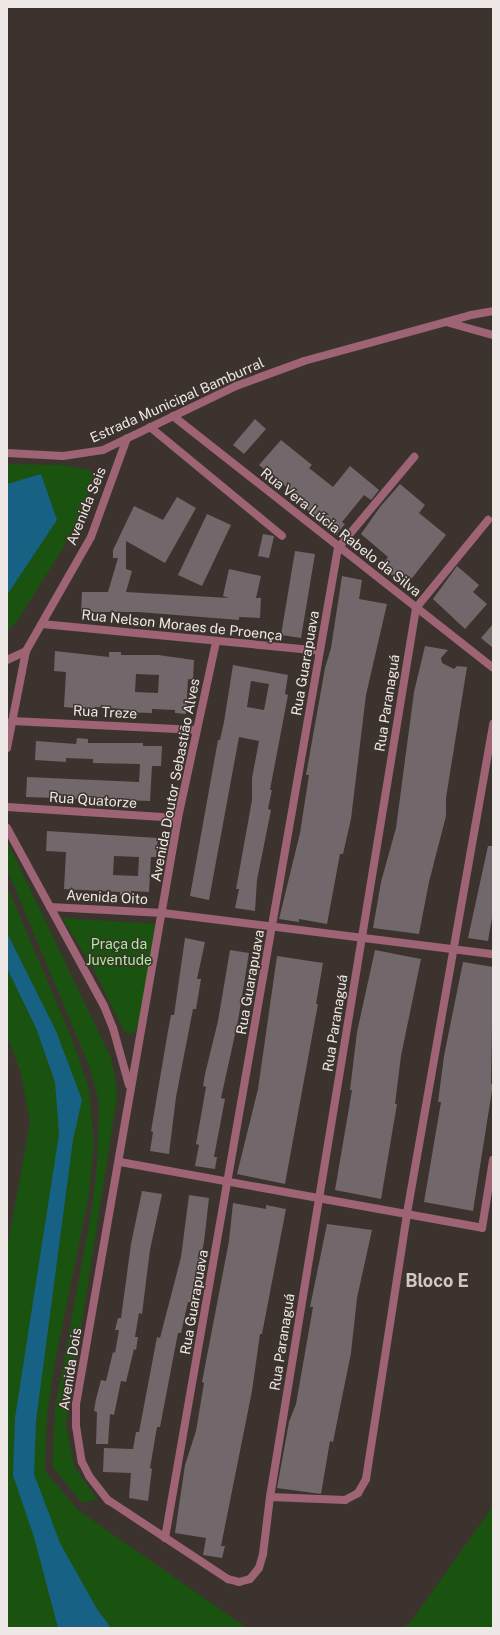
<!DOCTYPE html>
<meta charset="utf-8">
<style>
body{margin:0}
#map{position:relative;width:500px;height:1635px;overflow:hidden;background:#3c332e;font-family:"Public Sans",sans-serif}
div>[style]{position:absolute}
.green>*{inset:0;background:#1a520f}
.water>*{inset:0;background:#176185}
.building>*{inset:0;background:#72676b}
.street>*{height:8px;margin:-4px;padding:0 4px;transform-origin:4px;border-radius:4px;background:#9e6475}
span{translate:-50% -50%;white-space:nowrap;text-align:center;line-height:1.15;-webkit-text-stroke:3px #3c332e;paint-order:stroke}
.street-label{font-size:14px;color:#ede8e5}
.park-label{font-size:14px;color:#a2f095}
.district-label{font-size:18px;color:#d2c8c1;font-weight:700}
.frame{position:absolute;inset:0;border:8px solid #ede8e5;pointer-events:none}
</style>
<div id="map">
<div class="green">
<i style="clip-path:polygon(7px 464px,64px 465px,90px 470px,93px 477px,85px 504px,62px 550px,17px 621px,7px 632px)"></i>
<i style="clip-path:polygon(7px 841px,111px 1058px,115px 1077px,117px 1097px,66px 1424px,74px 1466px,97px 1499px,82px 1503px,52px 1466px,55px 1408px,91px 1214px,97px 1166px,99px 1102px,89px 1066px,7px 869px)"></i>
<i style="clip-path:polygon(7px 886px,72px 1039px,89px 1089px,94px 1142px,89px 1194px,54px 1367px,47px 1416px,45px 1471px,78px 1510px,247px 1628px,8px 1628px,7px 1249px,30px 1123px,21px 1073px,7px 1036px)"></i>
<i style="clip-path:polygon(62px 918px,156px 924px,138px 1026px,132px 1035px,124px 1031px,92px 966px)"></i>
<i style="clip-path:polygon(493px 1506px,493px 1628px,400px 1628px,410px 1623px)"></i>
</div>
<div class="water">
<i style="clip-path:polygon(41px 474px,57px 520px,7px 595px,7px 484px)"></i>
<i style="clip-path:polygon(7px 933px,56px 1031px,82px 1100px,73px 1140px,36px 1421px,34px 1474px,60px 1543px,97px 1609px,111px 1628px,58px 1628px,34px 1537px,13px 1475px,15px 1418px,59px 1134px,55px 1082px,36px 1028px,7px 968px)"></i>
</div>
<div class="building">
<i style="clip-path:polygon(255px 419px,266px 429px,244px 454px,233px 445px)"></i>
<i style="clip-path:polygon(281px 440px,312px 465px,309px 468px,333px 487px,350px 466px,379px 490px,371px 500px,364px 495px,342px 522px,345px 524px,336px 535px,292px 496px,294px 493px,259px 465px)"></i>
<i style="clip-path:polygon(400px 484px,425px 505px,419px 513px,446px 535px,405px 587px,381px 566px,388px 557px,361px 534px,380px 507px)"></i>
<i style="clip-path:polygon(177px 497px,196px 508px,165px 563px,126px 541px,126px 569px,132px 571px,126px 592px,229px 598px,223px 596px,229px 569px,261px 576px,256px 598px,261px 598px,260px 618px,239px 617px,239px 620px,138px 612px,81px 612px,82px 592px,108px 592px,118px 558px,113px 558px,113px 550px,134px 506px,163px 520px)"></i>
<i style="clip-path:polygon(207px 514px,231px 525px,202px 586px,178px 575px)"></i>
<i style="clip-path:polygon(263px 534px,274px 536px,269px 558px,258px 556px)"></i>
<i style="clip-path:polygon(295px 551px,315px 554px,301px 638px,281px 635px)"></i>
<i style="clip-path:polygon(457px 566px,479px 585px,473px 592px,487px 604px,465px 629px,433px 599px)"></i>
<i style="clip-path:polygon(342px 576px,362px 580px,359px 599px,387px 604px,366px 695px,351px 819px,343px 854px,340px 854px,327px 924px,299px 919px,299px 922px,279px 919px,300px 833px,309px 775px,306px 775px,325px 668px,331px 648px)"></i>
<i style="clip-path:polygon(493px 624px,493px 648px,481px 638px)"></i>
<i style="clip-path:polygon(425px 646px,448px 650px,441px 658px,442px 663px,454px 669px,457px 666px,467px 667px,446px 798px,446px 816px,429px 882px,419px 934px,373px 928px,381px 882px,396px 828px,414px 692px)"></i>
<i style="clip-path:polygon(evenodd,55px 651px,109px 657px,109px 652px,121px 652px,121px 655px,158px 655px,194px 660px,193px 680px,188px 679px,186px 714px,175px 713px,175px 710px,152px 709px,152px 713px,122px 712px,122px 709px,95px 707px,95px 710px,64px 707px,66px 672px,54px 671px,55px 651px,136px 674px,159px 675px,158px 693px,135px 692px,136px 674px)"></i>
<i style="clip-path:polygon(evenodd,233px 665px,288px 675px,285px 694px,288px 695px,270px 790px,272px 790px,268px 809px,271px 810px,257px 880px,255px 911px,235px 908px,239px 889px,236px 889px,252px 800px,252px 778px,259px 741px,239px 737px,209px 900px,190px 896px,218px 740px,220px 740px,224px 722px,233px 665px,251px 681px,269px 684px,264px 710px,247px 707px,251px 681px)"></i>
<i style="clip-path:polygon(77px 738px,88px 739px,88px 743px,143px 743px,143px 746px,162px 746px,161px 766px,152px 766px,150px 801px,26px 797px,27px 777px,139px 782px,140px 764px,93px 763px,93px 759px,66px 758px,66px 762px,35px 760px,36px 741px,76px 744px)"></i>
<i style="clip-path:polygon(evenodd,47px 831px,158px 838px,156px 857px,151px 857px,149px 892px,131px 891px,131px 895px,120px 895px,120px 892px,64px 889px,66px 852px,46px 851px,47px 831px,114px 856px,139px 857px,138px 876px,113px 875px,114px 856px)"></i>
<i style="clip-path:polygon(488px 846px,493px 846px,493px 912px,488px 941px,468px 938px)"></i>
<i style="clip-path:polygon(185px 938px,205px 942px,197px 979px,201px 979px,196px 1009px,193px 1009px,176px 1097px,169px 1154px,150px 1151px,153px 1132px,151px 1131px,168px 1031px,171px 1015px,174px 1015px)"></i>
<i style="clip-path:polygon(230px 950px,249px 953px,238px 1021px,221px 1098px,225px 1099px,214px 1157px,217px 1157px,215px 1169px,195px 1166px,199px 1145px,196px 1144px,206px 1087px,203px 1086px,205px 1074px,218px 1021px)"></i>
<i style="clip-path:polygon(375px 950px,421px 959px,401px 1056px,395px 1104px,397px 1104px,381px 1199px,335px 1190px,352px 1090px,350px 1090px,357px 1032px)"></i>
<i style="clip-path:polygon(277px 956px,323px 963px,316px 1004px,318px 1004px,285px 1184px,237px 1174px,258px 1089px)"></i>
<i style="clip-path:polygon(463px 962px,493px 967px,491px 1084px,493px 1084px,473px 1211px,424px 1202px,441px 1102px,438px 1102px,444px 1056px)"></i>
<i style="clip-path:polygon(142px 1191px,162px 1194px,150px 1250px,142px 1314px,139px 1313px,135px 1337px,138px 1337px,136px 1350px,134px 1349px,126px 1382px,121px 1381px,114px 1415px,110px 1414px,108px 1444px,96px 1444px,97px 1412px,94px 1411px,96px 1399px,101px 1380px,106px 1381px,113px 1352px,115px 1353px,119px 1330px,115px 1330px,118px 1318px,121px 1318px,131px 1244px)"></i>
<i style="clip-path:polygon(189px 1195px,209px 1198px,204px 1242px,191px 1302px,188px 1302px,181px 1333px,178px 1333px,160px 1427px,157px 1427px,150px 1468px,152px 1469px,148px 1501px,129px 1498px,131px 1473px,103px 1472px,104px 1448px,133px 1449px,136px 1432px,139px 1432px,157px 1337px,160px 1338px,181px 1257px)"></i>
<i style="clip-path:polygon(233px 1203px,266px 1209px,266px 1205px,286px 1209px,262px 1334px,260px 1334px,252px 1391px,221px 1546px,225px 1546px,222px 1558px,203px 1555px,206px 1538px,175px 1533px,185px 1465px,196px 1431px,204px 1383px,202px 1382px,229px 1241px)"></i>
<i style="clip-path:polygon(327px 1224px,372px 1230px,357px 1298px,351px 1353px,333px 1442px,330px 1441px,321px 1494px,277px 1488px,289px 1422px,296px 1404px,313px 1307px,310px 1307px)"></i>
</div>
<div class="street">
<i style="left:446px;top:322px;width:49px;rotate:15.5deg"></i>
<i style="left:173px;top:416px;width:407px;rotate:38.2deg"></i>
<i style="left:150px;top:427px;width:171px;rotate:39.5deg"></i>
<i style="left:7px;top:453px;width:56px;rotate:3.1deg"></i>
<i style="left:63px;top:456px;width:40px;rotate:-8.5deg"></i>
<i style="left:103px;top:450px;width:148px;rotate:-25.7deg"></i>
<i style="left:236px;top:386px;width:72px;rotate:-20.2deg"></i>
<i style="left:304px;top:361px;width:173px;rotate:-15.4deg"></i>
<i style="left:471px;top:315px;width:22px;rotate:-10deg"></i>
<i style="left:42px;top:624px;width:279px;rotate:5.5deg"></i>
<i style="left:216px;top:642px;width:180px;rotate:102.2deg"></i>
<i style="left:178px;top:818px;width:595px;rotate:99.87deg"></i>
<i style="left:76px;top:1404px;width:22px;rotate:90deg"></i>
<i style="left:76px;top:1426px;width:36px;rotate:81deg"></i>
<i style="left:82px;top:1462px;width:16px;rotate:63deg"></i>
<i style="left:89px;top:1476px;width:31px;rotate:52deg"></i>
<i style="left:108px;top:1500px;width:144px;rotate:33.4deg"></i>
<i style="left:228px;top:1579px;width:11px;rotate:15deg"></i>
<i style="left:239px;top:1582px;width:11px;rotate:-15deg"></i>
<i style="left:250px;top:1579px;width:14px;rotate:-51deg"></i>
<i style="left:259px;top:1568px;width:15px;rotate:-74deg"></i>
<i style="left:263px;top:1554px;width:57px;rotate:-83deg"></i>
<i style="left:270px;top:1497px;width:901px;rotate:-80.67deg"></i>
<i style="left:416px;top:608px;width:114px;rotate:-50.7deg"></i>
<i style="left:7px;top:660px;width:21px;rotate:-25deg"></i>
<i style="left:12px;top:721px;width:185px;rotate:2.8deg"></i>
<i style="left:7px;top:748px;width:99px;rotate:-78.9deg"></i>
<i style="left:26px;top:651px;width:131px;rotate:-60.3deg"></i>
<i style="left:91px;top:537px;width:105px;rotate:-70deg"></i>
<i style="left:7px;top:807px;width:171px;rotate:3.7deg"></i>
<i style="left:7px;top:828px;width:203px;rotate:61.4deg"></i>
<i style="left:104px;top:1006px;width:24px;rotate:68deg"></i>
<i style="left:113px;top:1028px;width:59px;rotate:74.3deg"></i>
<i style="left:50px;top:907px;width:113px;rotate:3deg"></i>
<i style="left:163px;top:913px;width:333px;rotate:7.1deg"></i>
<i style="left:120px;top:1162px;width:368px;rotate:10.3deg"></i>
<i style="left:482px;top:1228px;width:69px;rotate:-80.8deg"></i>
<i style="left:270px;top:1497px;width:75px;rotate:2.3deg"></i>
<i style="left:345px;top:1500px;width:15px;rotate:-28deg"></i>
<i style="left:358px;top:1493px;width:16px;rotate:-60deg"></i>
<i style="left:366px;top:1479px;width:269px;rotate:-81.2deg"></i>
<i style="left:407px;top:1213px;width:497px;rotate:-80deg"></i>
<i style="left:165px;top:1538px;width:1005px;rotate:-80.09deg"></i>
<i style="left:338px;top:548px;width:119px;rotate:-50.1deg"></i>
</div>
<div class="street-label">
<span style="left:177px;top:400px;rotate:-24deg">Estrada Municipal Bamburral</span>
<span style="left:86px;top:506px;rotate:-68deg">Avenida Seis</span>
<span style="left:341px;top:532px;rotate:38deg">Rua Vera Lúcia Rabelo da Silva</span>
<span style="left:182px;top:625px;rotate:6deg">Rua Nelson Moraes de Proença</span>
<span style="left:305px;top:663px;rotate:-80deg">Rua Guarapuava</span>
<span style="left:387px;top:703px;rotate:-81deg">Rua Paranaguá</span>
<span style="left:105px;top:712px;rotate:3deg">Rua Treze</span>
<span style="left:175px;top:780px;rotate:-79deg">Avenida Doutor Sebastião Alves</span>
<span style="left:93px;top:800px;rotate:4deg">Rua Quatorze</span>
<span style="left:107px;top:897px;rotate:3deg">Avenida Oito</span>
<span style="left:250px;top:982px;rotate:-80deg">Rua Guarapuava</span>
<span style="left:335px;top:1023px;rotate:-81deg">Rua Paranaguá</span>
<span style="left:194px;top:1302px;rotate:-80deg">Rua Guarapuava</span>
<span style="left:282px;top:1342px;rotate:-81deg">Rua Paranaguá</span>
<span style="left:70px;top:1369px;rotate:-81deg">Avenida Dois</span>
</div>
<div class="park-label">
<span style="left:119px;top:952px">Praça da<br>Juventude</span>
</div>
<div class="district-label">
<span style="left:437px;top:1281px">Bloco E</span>
</div>
<div class="frame"></div>
</div>
